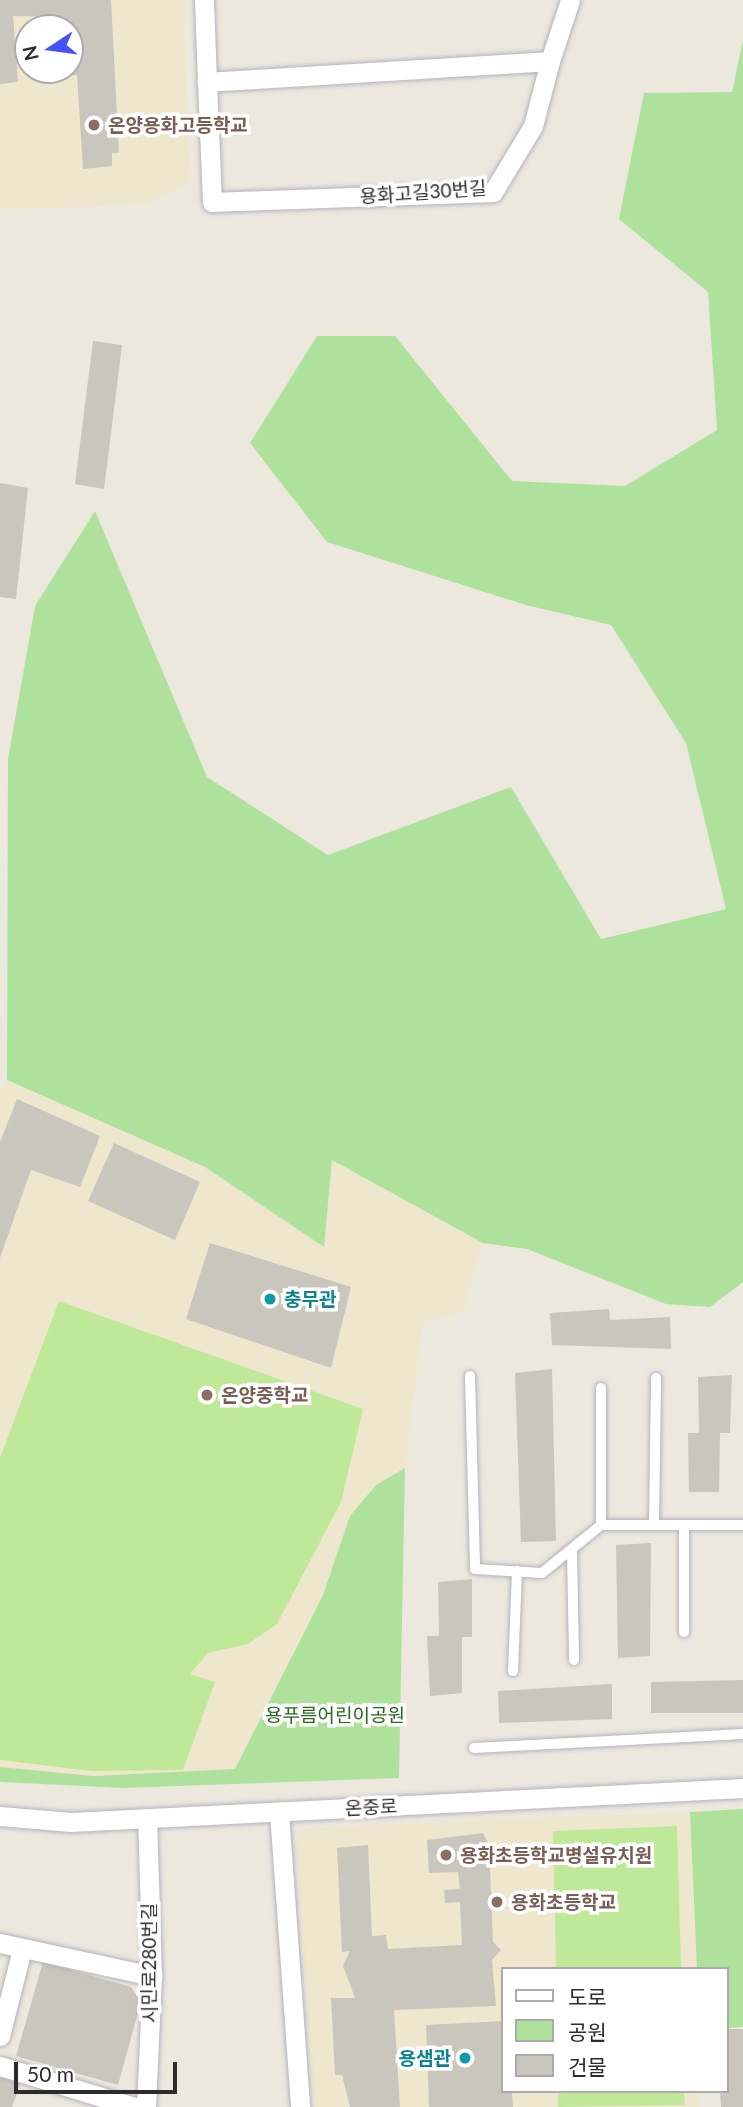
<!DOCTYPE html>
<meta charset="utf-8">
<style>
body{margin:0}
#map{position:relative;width:743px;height:2107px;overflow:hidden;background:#ede8de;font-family:Lato,"Noto Sans KR",sans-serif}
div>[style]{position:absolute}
.education>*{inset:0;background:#eee7ce}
.green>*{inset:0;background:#aee29c}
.pitch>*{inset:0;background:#bfe998}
.building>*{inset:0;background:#c9c6bd}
.roads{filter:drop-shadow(0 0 2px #b2b3bf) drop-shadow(0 0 2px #b2b3bf)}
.lane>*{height:10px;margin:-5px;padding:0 5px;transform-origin:5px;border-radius:5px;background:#fff}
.street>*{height:19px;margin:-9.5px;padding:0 9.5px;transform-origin:9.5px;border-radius:9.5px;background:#fff}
.dots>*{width:19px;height:19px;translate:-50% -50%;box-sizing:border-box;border:4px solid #fff;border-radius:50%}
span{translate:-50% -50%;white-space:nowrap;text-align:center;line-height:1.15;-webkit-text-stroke:7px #fff;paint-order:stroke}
.education-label{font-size:19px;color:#785e54;font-weight:700}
.left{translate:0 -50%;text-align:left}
.street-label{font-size:19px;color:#2c2c2c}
.culture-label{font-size:19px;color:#0d838f;font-weight:700}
.right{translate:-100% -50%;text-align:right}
.park-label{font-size:19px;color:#25681c}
.legend{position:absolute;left:501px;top:1967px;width:228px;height:126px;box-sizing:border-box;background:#fff;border:2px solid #ababab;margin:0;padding:9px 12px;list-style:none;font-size:21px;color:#2c2c2c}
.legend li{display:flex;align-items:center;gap:14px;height:35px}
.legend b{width:35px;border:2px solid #ababab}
.north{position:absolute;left:14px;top:14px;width:70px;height:70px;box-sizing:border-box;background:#fff;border:2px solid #ababab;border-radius:50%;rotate:257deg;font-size:19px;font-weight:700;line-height:28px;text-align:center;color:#2c2c2c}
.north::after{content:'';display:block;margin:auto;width:24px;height:32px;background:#4353f5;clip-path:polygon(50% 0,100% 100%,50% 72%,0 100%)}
.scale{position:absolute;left:14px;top:2062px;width:163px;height:32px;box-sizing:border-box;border:4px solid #2c2c2c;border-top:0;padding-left:9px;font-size:21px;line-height:24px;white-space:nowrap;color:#2c2c2c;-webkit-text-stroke:5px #fff;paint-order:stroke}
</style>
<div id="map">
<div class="education">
<i style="clip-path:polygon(evenodd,0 0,183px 0,191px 181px,151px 204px,0 210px,0 0,28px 28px,70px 28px,70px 70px,28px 70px,28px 28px)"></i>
<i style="clip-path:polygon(7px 1080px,205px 1167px,323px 1246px,332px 1159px,483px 1243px,462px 1313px,423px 1322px,405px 1468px,376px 1485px,350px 1516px,323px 1595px,235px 1769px,93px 1776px,0 1767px,0 1090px)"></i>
<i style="clip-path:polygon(690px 1812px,697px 1969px,503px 1969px,503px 2091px,700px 2091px,700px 2107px,313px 2107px,296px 1836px,305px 1828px)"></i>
</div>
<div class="green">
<i style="clip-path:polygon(743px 40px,743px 1282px,710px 1307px,666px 1304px,527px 1249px,483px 1243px,332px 1160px,324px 1247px,205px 1167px,7px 1080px,8px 759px,35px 606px,95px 511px,207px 777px,328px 855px,511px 787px,601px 939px,726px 909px,686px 743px,611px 625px,526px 605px,327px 542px,250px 443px,317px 336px,395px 336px,512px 481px,625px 486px,717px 430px,708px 292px,619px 219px,644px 93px,732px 92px)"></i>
<i style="clip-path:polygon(405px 1468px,399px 1778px,123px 1788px,0 1782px,0 1767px,93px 1776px,235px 1769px,323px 1595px,350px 1516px,376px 1485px)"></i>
<i style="clip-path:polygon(743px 1809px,743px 2027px,727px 2028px,727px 1969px,697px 1969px,690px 1812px)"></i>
</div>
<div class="pitch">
<i style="clip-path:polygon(59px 1301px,363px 1409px,341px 1502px,277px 1624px,248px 1644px,208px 1653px,190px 1674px,215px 1682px,183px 1770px,91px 1771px,0 1760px,0 1458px)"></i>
<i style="clip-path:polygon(677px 1826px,681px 1969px,556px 1969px,553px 1831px)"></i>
<i style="clip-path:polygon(558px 2091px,684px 2091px,685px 2105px,558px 2107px)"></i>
</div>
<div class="building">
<i style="clip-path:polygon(0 0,111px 0,119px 153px,112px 153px,112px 166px,83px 169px,77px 75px,60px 76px,60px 70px,70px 70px,70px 28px,58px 28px,58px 17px,13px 16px,18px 82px,0 84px)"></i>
<i style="clip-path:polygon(93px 341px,122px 345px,104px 489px,75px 484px)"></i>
<i style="clip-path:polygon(0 483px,28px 488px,16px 599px,0 597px)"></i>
<i style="clip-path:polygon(17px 1099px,100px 1136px,80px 1187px,31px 1170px,0 1258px,0 1142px)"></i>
<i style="clip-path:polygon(114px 1143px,200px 1182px,175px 1240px,88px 1201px)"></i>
<i style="clip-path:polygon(210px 1243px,351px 1287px,331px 1368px,186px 1319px)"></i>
<i style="clip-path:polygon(609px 1309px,610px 1320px,670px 1317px,671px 1349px,552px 1345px,550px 1313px)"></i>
<i style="clip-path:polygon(552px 1369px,556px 1541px,521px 1542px,515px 1373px)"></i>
<i style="clip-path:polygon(732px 1375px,730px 1433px,720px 1433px,719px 1492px,689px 1492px,688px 1433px,699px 1433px,698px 1377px)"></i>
<i style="clip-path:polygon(651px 1543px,650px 1656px,618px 1658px,616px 1545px)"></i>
<i style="clip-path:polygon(472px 1579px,472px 1637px,462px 1637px,462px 1693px,430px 1696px,427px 1636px,439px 1636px,438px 1582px)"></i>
<i style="clip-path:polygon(743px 1680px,743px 1713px,651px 1713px,651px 1682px)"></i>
<i style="clip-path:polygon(612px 1684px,612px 1719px,499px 1723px,498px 1691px)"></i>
<i style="clip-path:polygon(483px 1833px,489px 1845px,493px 1942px,501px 1950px,492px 1960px,496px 2006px,394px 2010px,400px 2107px,350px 2107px,342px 2075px,335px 2075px,331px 1998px,355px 1998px,343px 1966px,350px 1951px,342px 1952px,337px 1848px,368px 1845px,372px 1936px,386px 1935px,388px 1949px,462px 1945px,460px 1902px,445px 1903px,444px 1890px,460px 1889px,458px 1872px,429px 1873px,427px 1840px)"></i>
<i style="clip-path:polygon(43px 1962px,131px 1987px,141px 2002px,118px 2085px,16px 2056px)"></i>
<i style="clip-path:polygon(503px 2021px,503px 2091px,512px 2091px,513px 2107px,429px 2107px,426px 2025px)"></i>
<i style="clip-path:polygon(727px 2029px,743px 2029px,743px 2107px,721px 2107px,720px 2091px,727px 2091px)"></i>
<i style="clip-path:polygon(0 2077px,20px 2084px,12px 2107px,0 2107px)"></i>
</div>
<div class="roads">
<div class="lane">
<i style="left:470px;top:1376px;width:193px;rotate:88.5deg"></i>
<i style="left:475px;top:1569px;width:67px;rotate:3.4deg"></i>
<i style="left:542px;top:1573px;width:76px;rotate:-39.1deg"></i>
<i style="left:601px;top:1525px;width:142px"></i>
<i style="left:601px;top:1525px;width:137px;rotate:-90deg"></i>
<i style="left:654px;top:1525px;width:147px;rotate:-89.2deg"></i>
<i style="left:684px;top:1525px;width:107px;rotate:90deg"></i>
<i style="left:572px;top:1552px;width:108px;rotate:88.9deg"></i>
<i style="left:513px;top:1671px;width:100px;rotate:-87.7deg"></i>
<i style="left:474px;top:1748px;width:269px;rotate:-3deg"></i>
</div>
<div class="street">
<i style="left:204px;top:0;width:82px;rotate:87.9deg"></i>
<i style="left:207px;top:82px;width:120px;rotate:87.6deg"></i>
<i style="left:212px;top:202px;width:281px;rotate:-2deg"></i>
<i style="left:493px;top:192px;width:77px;rotate:-58.8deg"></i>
<i style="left:533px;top:126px;width:67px;rotate:-75.3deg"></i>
<i style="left:550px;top:61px;width:344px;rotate:176.5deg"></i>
<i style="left:550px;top:61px;width:64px;rotate:-71.8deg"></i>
<i style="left:279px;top:1812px;width:296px;rotate:85.9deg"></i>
<i style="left:0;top:1816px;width:71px;rotate:4.8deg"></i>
<i style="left:71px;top:1822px;width:673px;rotate:-2.9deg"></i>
<i style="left:0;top:1943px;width:156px;rotate:12.2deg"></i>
<i style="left:0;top:2036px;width:90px;rotate:-75.8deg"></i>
<i style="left:0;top:2066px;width:140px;rotate:17deg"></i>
<i style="left:146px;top:2107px;width:131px;rotate:-87.4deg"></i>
<i style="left:152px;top:1976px;width:158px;rotate:-91.8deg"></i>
</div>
</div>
<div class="dots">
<i style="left:94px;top:125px;background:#8d6e63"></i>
<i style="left:270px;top:1299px;background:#0f9aa8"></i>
<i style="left:207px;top:1395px;background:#8d6e63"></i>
<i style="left:446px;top:1855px;background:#8d6e63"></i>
<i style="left:497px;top:1902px;background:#8d6e63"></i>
<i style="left:465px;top:2058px;background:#0f9aa8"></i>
</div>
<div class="education-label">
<span class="left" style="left:108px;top:125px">온양용화고등학교</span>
<span class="left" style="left:221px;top:1395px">온양중학교</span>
<span class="left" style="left:460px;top:1855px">용화초등학교병설유치원</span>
<span class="left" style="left:511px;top:1902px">용화초등학교</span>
</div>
<div class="street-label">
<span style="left:423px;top:192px;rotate:-4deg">용화고길30번길</span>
<span style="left:371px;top:1807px;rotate:-3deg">온중로</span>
<span style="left:149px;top:1963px;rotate:-90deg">시민로280번길</span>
</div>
<div class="culture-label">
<span class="left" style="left:284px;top:1299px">충무관</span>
<span class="right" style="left:451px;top:2058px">용샘관</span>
</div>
<div class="park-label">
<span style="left:335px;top:1715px">용푸름어린이공원</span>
</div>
<ul class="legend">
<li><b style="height:9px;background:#fff"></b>도로</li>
<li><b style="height:19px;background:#aee29c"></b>공원</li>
<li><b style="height:19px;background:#c9c6bd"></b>건물</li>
</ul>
<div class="north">N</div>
<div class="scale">50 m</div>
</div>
